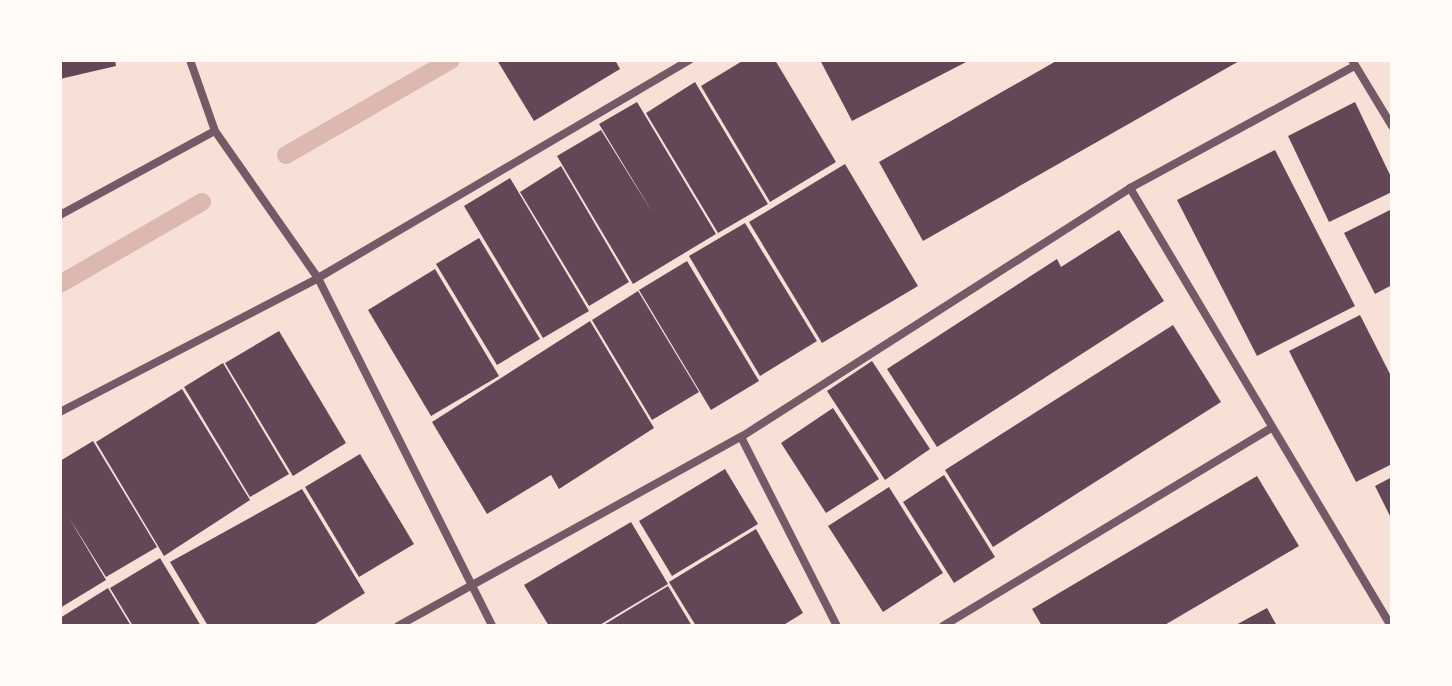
<!DOCTYPE html>
<style>
body{margin:0}
#map{position:relative;width:1452px;height:686px;overflow:hidden;background:#f7e1d7;font-family:Jost,sans-serif}
div>[style]{position:absolute}
.stream>*{height:18px;margin:-9px;padding:0 9px;transform-origin:9px;border-radius:9px;background:#dcb8b0}
.building>*{inset:0;background:#644757}
.minor>*{height:8px;margin:-4px;padding:0 4px;transform-origin:4px;border-radius:4px;background:#755966}
span{translate:-50% -50%;white-space:nowrap;text-align:center;line-height:1.15;-webkit-text-stroke:7px #fffaf5;paint-order:stroke}
.frame{position:absolute;inset:0;border:62px solid #fffaf5;pointer-events:none}
</style>
<div id="map">
<div class="stream">
<i style="left:286px;top:155px;width:190px;rotate:-29.9deg"></i>
<i style="left:60px;top:284px;width:164px;rotate:-30deg"></i>
</div>
<div class="building">
<i style="clip-path:polygon(60px 60px,115px 60px,116px 66px,60px 79px)"></i>
<i style="clip-path:polygon(497px 60px,615px 60px,620px 69px,534px 121px)"></i>
<i style="clip-path:polygon(744px 60px,775px 60px,836px 162px,770px 202px,701px 86px)"></i>
<i style="clip-path:polygon(820px 60px,970px 60px,852px 121px)"></i>
<i style="clip-path:polygon(1058px 60px,1241px 60px,923px 241px,879px 162px)"></i>
<i style="clip-path:polygon(695px 82px,768px 204px,718px 233px,646px 113px)"></i>
<i style="clip-path:polygon(637px 102px,716px 234px,633px 284px,557px 156px,601px 130px,654px 215px,599px 124px)"></i>
<i style="clip-path:polygon(1355px 102px,1392px 179px,1392px 192px,1329px 222px,1288px 136px)"></i>
<i style="clip-path:polygon(1275px 150px,1355px 306px,1257px 356px,1177px 200px)"></i>
<i style="clip-path:polygon(845px 164px,918px 286px,822px 343px,749px 222px)"></i>
<i style="clip-path:polygon(561px 166px,629px 282px,589px 306px,520px 192px)"></i>
<i style="clip-path:polygon(510px 178px,589px 311px,543px 338px,464px 206px)"></i>
<i style="clip-path:polygon(1392px 209px,1392px 285px,1375px 294px,1344px 233px)"></i>
<i style="clip-path:polygon(745px 223px,817px 341px,760px 376px,689px 256px)"></i>
<i style="clip-path:polygon(1119px 230px,1164px 301px,937px 447px,887px 369px,1057px 259px,1061px 267px)"></i>
<i style="clip-path:polygon(479px 238px,540px 339px,497px 365px,436px 264px)"></i>
<i style="clip-path:polygon(687px 261px,759px 381px,711px 410px,639px 290px)"></i>
<i style="clip-path:polygon(435px 269px,499px 376px,431px 416px,368px 310px)"></i>
<i style="clip-path:polygon(638px 291px,699px 392px,652px 420px,592px 320px)"></i>
<i style="clip-path:polygon(1360px 315px,1392px 378px,1392px 464px,1356px 482px,1289px 351px)"></i>
<i style="clip-path:polygon(590px 321px,654px 428px,559px 489px,551px 475px,487px 514px,432px 422px)"></i>
<i style="clip-path:polygon(1173px 325px,1221px 402px,993px 547px,945px 470px)"></i>
<i style="clip-path:polygon(279px 331px,346px 443px,293px 476px,225px 363px)"></i>
<i style="clip-path:polygon(872px 361px,930px 449px,885px 480px,827px 391px)"></i>
<i style="clip-path:polygon(223px 363px,289px 474px,250px 497px,184px 387px)"></i>
<i style="clip-path:polygon(182px 389px,250px 500px,164px 556px,96px 442px)"></i>
<i style="clip-path:polygon(833px 408px,879px 479px,826px 513px,781px 443px)"></i>
<i style="clip-path:polygon(93px 441px,157px 547px,106px 577px,68px 516px,106px 580px,60px 608px,60px 461px)"></i>
<i style="clip-path:polygon(360px 454px,414px 544px,359px 577px,305px 487px)"></i>
<i style="clip-path:polygon(725px 469px,758px 524px,672px 576px,639px 521px)"></i>
<i style="clip-path:polygon(944px 475px,995px 557px,954px 583px,903px 502px)"></i>
<i style="clip-path:polygon(1257px 476px,1299px 546px,1163px 626px,1042px 626px,1032px 609px)"></i>
<i style="clip-path:polygon(1392px 477px,1392px 520px,1375px 486px)"></i>
<i style="clip-path:polygon(889px 487px,943px 573px,883px 612px,828px 526px)"></i>
<i style="clip-path:polygon(302px 489px,365px 593px,312px 626px,208px 626px,170px 562px)"></i>
<i style="clip-path:polygon(631px 522px,668px 584px,598px 626px,549px 626px,524px 585px)"></i>
<i style="clip-path:polygon(756px 529px,803px 613px,782px 626px,696px 626px,669px 582px)"></i>
<i style="clip-path:polygon(160px 558px,201px 626px,133px 626px,110px 588px)"></i>
<i style="clip-path:polygon(668px 586px,692px 626px,602px 626px)"></i>
<i style="clip-path:polygon(108px 588px,131px 626px,60px 626px,60px 618px)"></i>
<i style="clip-path:polygon(1267px 608px,1277px 626px,1234px 626px)"></i>
</div>
<div class="minor">
<i style="left:190px;top:60px;width:75px;rotate:70.6deg"></i>
<i style="left:215px;top:131px;width:179px;rotate:55deg"></i>
<i style="left:318px;top:278px;width:389px;rotate:63.4deg"></i>
<i style="left:1352px;top:60px;width:77px;rotate:58.8deg"></i>
<i style="left:1130px;top:188px;width:510px;rotate:59.21deg"></i>
<i style="left:60px;top:215px;width:176px;rotate:-28.5deg"></i>
<i style="left:60px;top:412px;width:291px;rotate:-27.4deg"></i>
<i style="left:318px;top:278px;width:431px;rotate:-30.4deg"></i>
<i style="left:741px;top:437px;width:212px;rotate:63.1deg"></i>
<i style="left:398px;top:626px;width:392px;rotate:-28.9deg"></i>
<i style="left:741px;top:437px;width:462px;rotate:-32.6deg"></i>
<i style="left:1130px;top:188px;width:256px;rotate:-28.5deg"></i>
<i style="left:943px;top:626px;width:382px;rotate:-31.1deg"></i>
</div>
<div class="frame"></div>
</div>
